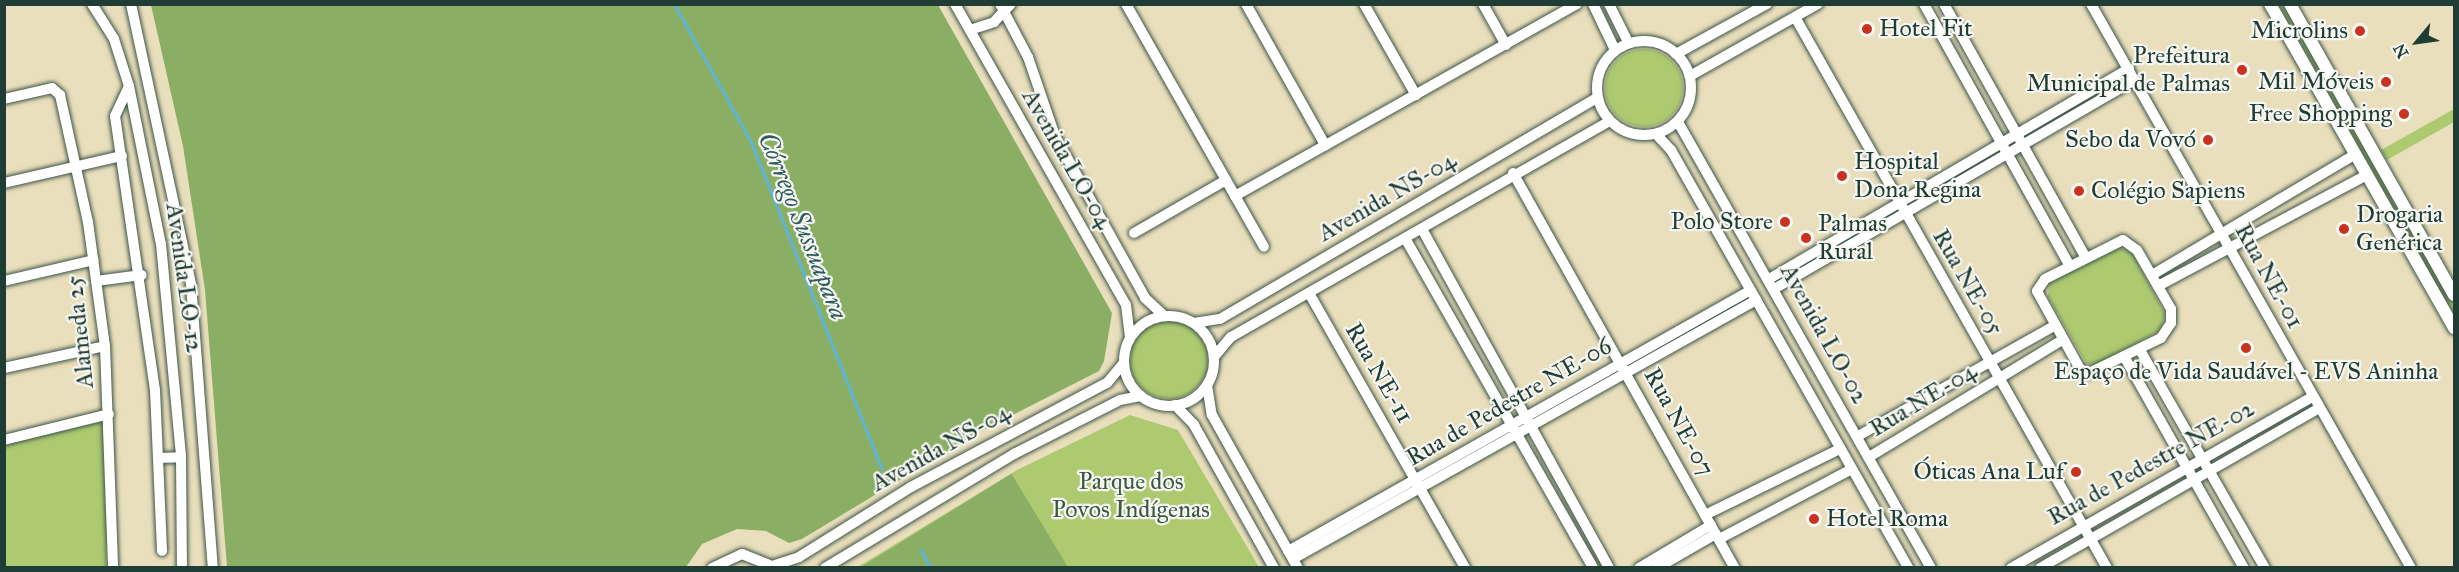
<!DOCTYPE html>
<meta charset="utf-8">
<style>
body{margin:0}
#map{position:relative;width:2459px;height:572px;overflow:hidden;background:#eadfbc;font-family:"IM FELL Great Primer",serif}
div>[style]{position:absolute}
.green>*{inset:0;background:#adca71}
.round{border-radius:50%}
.forest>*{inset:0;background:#8aae63}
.stream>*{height:3px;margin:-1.5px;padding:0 1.5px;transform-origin:1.5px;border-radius:1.5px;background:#5cb5d9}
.roads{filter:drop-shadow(0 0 2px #3d5548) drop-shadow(0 0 2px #3d5548)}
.minor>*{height:10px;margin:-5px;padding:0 5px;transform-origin:5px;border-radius:5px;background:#fff}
.minor>.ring{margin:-5px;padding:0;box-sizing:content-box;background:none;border:10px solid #fff;border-radius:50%}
.major>*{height:12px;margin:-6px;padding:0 6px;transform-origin:6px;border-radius:6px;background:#fff}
.dots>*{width:16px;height:16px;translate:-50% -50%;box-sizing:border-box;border:3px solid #f6f6f2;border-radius:50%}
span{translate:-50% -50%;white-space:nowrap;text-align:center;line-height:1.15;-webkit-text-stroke:4.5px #f6f6f2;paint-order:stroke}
.poi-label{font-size:24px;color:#1f3d34}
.left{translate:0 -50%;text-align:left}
.right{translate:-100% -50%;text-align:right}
.street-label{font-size:24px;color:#1f3d34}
.park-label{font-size:24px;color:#3b5940}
.water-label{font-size:26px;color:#2e5b5d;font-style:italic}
.frame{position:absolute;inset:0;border:6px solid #1f3d34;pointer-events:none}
.north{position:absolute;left:2387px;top:12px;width:60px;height:60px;-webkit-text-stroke:4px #f6f6f2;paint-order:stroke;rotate:241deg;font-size:16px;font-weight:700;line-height:24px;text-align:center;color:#1f3d34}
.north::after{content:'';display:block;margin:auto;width:21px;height:27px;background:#1f3d34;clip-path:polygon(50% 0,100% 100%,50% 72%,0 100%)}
</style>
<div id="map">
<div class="green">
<i style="clip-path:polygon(2279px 5px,2287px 5px,2454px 301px,2454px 316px)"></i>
<i class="round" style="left:1605px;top:49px;width:78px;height:78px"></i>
<i style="clip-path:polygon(2454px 109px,2454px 122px,2387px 160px,2381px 150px)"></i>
<i style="clip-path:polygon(2115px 246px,2131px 251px,2165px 314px,2161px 330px,2095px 365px,2086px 363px,2048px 297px,2049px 283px)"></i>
<i class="round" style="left:1130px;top:321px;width:78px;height:78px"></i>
<i style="clip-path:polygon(109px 414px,106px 567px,5px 567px,4px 440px)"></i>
<i style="clip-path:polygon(1130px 415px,1178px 430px,1259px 567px,856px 568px,1017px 470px)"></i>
</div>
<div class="forest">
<i style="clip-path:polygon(151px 5px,938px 5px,1112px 313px,1104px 361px,1099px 371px,979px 432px,802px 539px,789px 543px,766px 531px,737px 529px,702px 544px,686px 567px,227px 567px,205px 290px,183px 146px)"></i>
<i style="clip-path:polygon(1011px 473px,1068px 567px,861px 567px,1011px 474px)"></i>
</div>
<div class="stream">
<i style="left:674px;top:4px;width:158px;rotate:60.8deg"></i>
<i style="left:751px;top:142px;width:352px;rotate:68.2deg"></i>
<i style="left:921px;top:550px;width:20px;rotate:63deg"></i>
</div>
<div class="roads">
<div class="minor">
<i style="left:92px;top:4px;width:41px;rotate:57.8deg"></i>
<i style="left:114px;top:39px;width:49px;rotate:72.3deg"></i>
<i style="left:129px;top:86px;width:161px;rotate:78.6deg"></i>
<i style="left:161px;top:244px;width:214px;rotate:84.6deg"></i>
<i style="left:181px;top:457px;width:111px;rotate:89.5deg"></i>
<i style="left:131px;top:4px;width:286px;rotate:77.9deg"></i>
<i style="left:191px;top:284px;width:285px;rotate:85.6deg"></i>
<i style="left:955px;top:4px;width:346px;rotate:60.4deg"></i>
<i style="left:1126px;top:305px;width:33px;rotate:83deg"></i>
<i style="left:1000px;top:4px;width:60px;rotate:62.2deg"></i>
<i style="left:1028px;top:57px;width:83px;rotate:71.1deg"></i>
<i style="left:1055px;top:136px;width:185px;rotate:60.9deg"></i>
<i style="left:1145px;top:298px;width:26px;rotate:43deg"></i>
<i style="left:1126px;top:4px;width:279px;rotate:60.4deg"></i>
<i style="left:1246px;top:4px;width:162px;rotate:60.7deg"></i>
<i style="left:1364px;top:4px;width:105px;rotate:60.3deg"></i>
<i style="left:1483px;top:4px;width:47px;rotate:60.7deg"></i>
<i style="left:1593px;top:4px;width:51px;rotate:64.4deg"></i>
<i style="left:1609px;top:4px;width:42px;rotate:63.4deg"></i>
<i style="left:1924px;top:4px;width:299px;rotate:60.9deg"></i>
<i style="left:1944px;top:4px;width:289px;rotate:60.8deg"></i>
<i style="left:2091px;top:4px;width:648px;rotate:60.43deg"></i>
<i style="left:1795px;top:17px;width:633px;rotate:60.48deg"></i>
<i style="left:970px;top:30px;width:25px;rotate:-18deg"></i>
<i style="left:994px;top:22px;width:25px;rotate:-47deg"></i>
<i class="ring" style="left:1597px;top:41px;width:84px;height:84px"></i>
<i style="left:1676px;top:54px;width:104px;rotate:-28.8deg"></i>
<i style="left:1690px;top:76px;width:147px;rotate:-29.4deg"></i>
<i style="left:129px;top:86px;width:33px;rotate:115deg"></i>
<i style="left:115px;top:116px;width:277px;rotate:81.7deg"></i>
<i style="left:155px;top:390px;width:161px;rotate:87.5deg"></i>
<i style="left:4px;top:99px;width:49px;rotate:-12.9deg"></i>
<i style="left:52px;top:88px;width:11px;rotate:41deg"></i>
<i style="left:60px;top:95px;width:130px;rotate:77.6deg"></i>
<i style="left:88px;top:222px;width:125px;rotate:82.2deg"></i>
<i style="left:105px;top:346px;width:222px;rotate:87.9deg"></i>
<i style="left:1678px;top:122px;width:513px;rotate:60.44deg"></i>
<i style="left:1656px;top:134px;width:22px;rotate:47deg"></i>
<i style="left:1671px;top:150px;width:481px;rotate:60.4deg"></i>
<i style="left:1513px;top:173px;width:453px;rotate:60.7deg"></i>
<i style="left:4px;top:183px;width:121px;rotate:-12.9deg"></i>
<i style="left:1235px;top:196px;width:392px;rotate:-29.3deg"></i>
<i style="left:1422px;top:229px;width:387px;rotate:61.1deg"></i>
<i style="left:1134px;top:233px;width:106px;rotate:-29.9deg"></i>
<i style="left:1405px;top:238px;width:380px;rotate:60.3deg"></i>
<i style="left:2123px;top:240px;width:17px;rotate:36deg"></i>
<i style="left:2137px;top:250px;width:68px;rotate:60deg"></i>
<i style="left:2171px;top:309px;width:14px;rotate:90deg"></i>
<i style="left:2171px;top:323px;width:18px;rotate:124deg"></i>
<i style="left:2161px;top:338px;width:80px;rotate:154.1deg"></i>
<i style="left:2089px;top:373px;width:10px;rotate:-156deg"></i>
<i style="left:2080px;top:369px;width:89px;rotate:-118.9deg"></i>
<i style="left:2037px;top:291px;width:14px;rotate:-56deg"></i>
<i style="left:2045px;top:279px;width:87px;rotate:-26.6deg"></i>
<i style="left:2152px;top:275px;width:237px;rotate:-30.7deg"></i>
<i style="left:1769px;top:279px;width:417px;rotate:-30.3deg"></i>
<i style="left:4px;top:281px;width:92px;rotate:-13.1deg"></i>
<i style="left:96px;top:281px;width:46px;rotate:-7.4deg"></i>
<i style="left:2158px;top:286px;width:237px;rotate:-28deg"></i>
<i style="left:1774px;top:289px;width:417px;rotate:-30.1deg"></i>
<i style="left:1309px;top:293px;width:316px;rotate:60.4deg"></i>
<i class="ring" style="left:1124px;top:316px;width:80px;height:80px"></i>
<i style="left:1194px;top:323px;width:26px;rotate:-9deg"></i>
<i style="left:1220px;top:319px;width:438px;rotate:-30.4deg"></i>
<i style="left:2140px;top:350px;width:251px;rotate:60.2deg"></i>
<i style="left:1214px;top:357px;width:26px;rotate:-50deg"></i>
<i style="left:1231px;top:337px;width:435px;rotate:-29.7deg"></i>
<i style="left:2125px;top:358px;width:241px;rotate:60.5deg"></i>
<i style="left:4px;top:368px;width:103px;rotate:-12.3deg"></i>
<i style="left:1207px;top:385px;width:30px;rotate:81deg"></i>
<i style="left:1212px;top:415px;width:176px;rotate:60.7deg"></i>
<i style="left:1175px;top:405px;width:28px;rotate:46deg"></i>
<i style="left:1194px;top:425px;width:164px;rotate:60.8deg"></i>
<i style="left:1858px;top:436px;width:225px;rotate:-29.3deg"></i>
<i style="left:4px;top:440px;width:108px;rotate:-13.9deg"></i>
<i style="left:1869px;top:457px;width:226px;rotate:-31.2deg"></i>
<i style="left:158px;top:458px;width:23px;rotate:-2deg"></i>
<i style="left:1705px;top:515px;width:150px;rotate:-26.1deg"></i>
<i style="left:1719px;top:539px;width:150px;rotate:-27.8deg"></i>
<i style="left:1288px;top:551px;width:531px;rotate:-29.41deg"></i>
<i style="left:1293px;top:559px;width:531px;rotate:-29.22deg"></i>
<i style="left:775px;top:565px;width:25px;rotate:-18deg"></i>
<i style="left:799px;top:557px;width:132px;rotate:-32deg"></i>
<i style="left:911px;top:487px;width:222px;rotate:-28deg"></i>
<i style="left:1107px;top:383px;width:26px;rotate:-50deg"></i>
<i style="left:712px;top:568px;width:33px;rotate:-25deg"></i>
<i style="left:742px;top:554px;width:38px;rotate:22deg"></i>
<i style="left:825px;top:568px;width:221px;rotate:-31.1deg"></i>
<i style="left:1014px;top:454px;width:119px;rotate:-27deg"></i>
<i style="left:1120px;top:400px;width:21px;rotate:-11deg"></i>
<i style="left:1639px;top:568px;width:84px;rotate:-30.8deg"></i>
<i style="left:1657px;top:568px;width:68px;rotate:-30deg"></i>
<i style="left:2011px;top:568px;width:346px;rotate:-29.6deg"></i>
<i style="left:2040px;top:568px;width:322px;rotate:-29.8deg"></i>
</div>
<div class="major">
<i style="left:2270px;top:4px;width:373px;rotate:60.4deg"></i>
<i style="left:2290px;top:4px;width:334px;rotate:60.6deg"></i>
</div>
</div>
<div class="dots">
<i style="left:1867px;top:29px;background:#c8321e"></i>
<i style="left:2360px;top:31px;background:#c8321e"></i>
<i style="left:2242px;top:70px;background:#c8321e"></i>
<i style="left:2386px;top:82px;background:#c8321e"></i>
<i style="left:2404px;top:114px;background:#c8321e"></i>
<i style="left:2208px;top:140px;background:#c8321e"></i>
<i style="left:1842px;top:176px;background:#c8321e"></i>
<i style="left:2079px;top:191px;background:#c8321e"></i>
<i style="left:1785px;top:222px;background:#c8321e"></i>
<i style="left:2344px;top:229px;background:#c8321e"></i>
<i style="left:1806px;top:238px;background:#c8321e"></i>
<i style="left:2246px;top:348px;background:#c8321e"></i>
<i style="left:2076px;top:472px;background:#c8321e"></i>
<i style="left:1814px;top:519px;background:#c8321e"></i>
</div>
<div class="poi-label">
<span class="left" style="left:1879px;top:29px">Hotel Fit</span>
<span class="right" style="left:2348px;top:31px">Microlins</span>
<span class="right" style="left:2230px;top:70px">Prefeitura<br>Municipal de Palmas</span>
<span class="right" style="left:2374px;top:82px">Mil Móveis</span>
<span class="right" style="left:2392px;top:114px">Free Shopping</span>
<span class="right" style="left:2196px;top:140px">Sebo da Vovó</span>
<span class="left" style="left:1854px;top:176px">Hospital<br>Dona Regina</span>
<span class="left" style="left:2091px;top:191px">Colégio Sapiens</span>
<span class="left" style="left:2356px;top:229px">Drogaria<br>Genérica</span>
<span class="right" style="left:1773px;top:222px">Polo Store</span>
<span class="left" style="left:1818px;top:238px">Palmas<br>Rural</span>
<span style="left:2246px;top:372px">Espaço de Vida Saudável - EVS Aninha</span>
<span class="right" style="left:2064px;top:472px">Óticas Ana Luf</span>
<span class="left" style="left:1826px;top:519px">Hotel Roma</span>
</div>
<div class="street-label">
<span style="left:1067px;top:159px;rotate:60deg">Avenida LO-04</span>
<span style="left:1387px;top:197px;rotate:-30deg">Avenida NS-04</span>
<span style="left:2269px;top:276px;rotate:61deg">Rua NE-01</span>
<span style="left:184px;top:278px;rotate:82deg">Avenida LO-12</span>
<span style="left:1968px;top:282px;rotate:60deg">Rua NE-05</span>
<span style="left:80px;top:332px;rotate:-96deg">Alameda 25</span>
<span style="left:1824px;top:334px;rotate:61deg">Avenida LO-02</span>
<span style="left:1379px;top:373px;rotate:60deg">Rua NE-11</span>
<span style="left:1923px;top:400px;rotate:-31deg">Rua NE-04</span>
<span style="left:1509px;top:402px;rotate:-30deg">Rua de Pedestre NE-06</span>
<span style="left:1679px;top:422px;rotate:61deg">Rua NE-07</span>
<span style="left:941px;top:448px;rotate:-29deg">Avenida NS-04</span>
<span style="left:2151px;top:463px;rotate:-29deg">Rua de Pedestre NE-02</span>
</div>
<div class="park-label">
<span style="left:1131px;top:496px">Parque dos<br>Povos Indígenas</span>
</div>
<div class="water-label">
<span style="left:803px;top:226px;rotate:68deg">Córrego Sussuapara</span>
</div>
<div class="frame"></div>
<div class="north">N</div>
</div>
